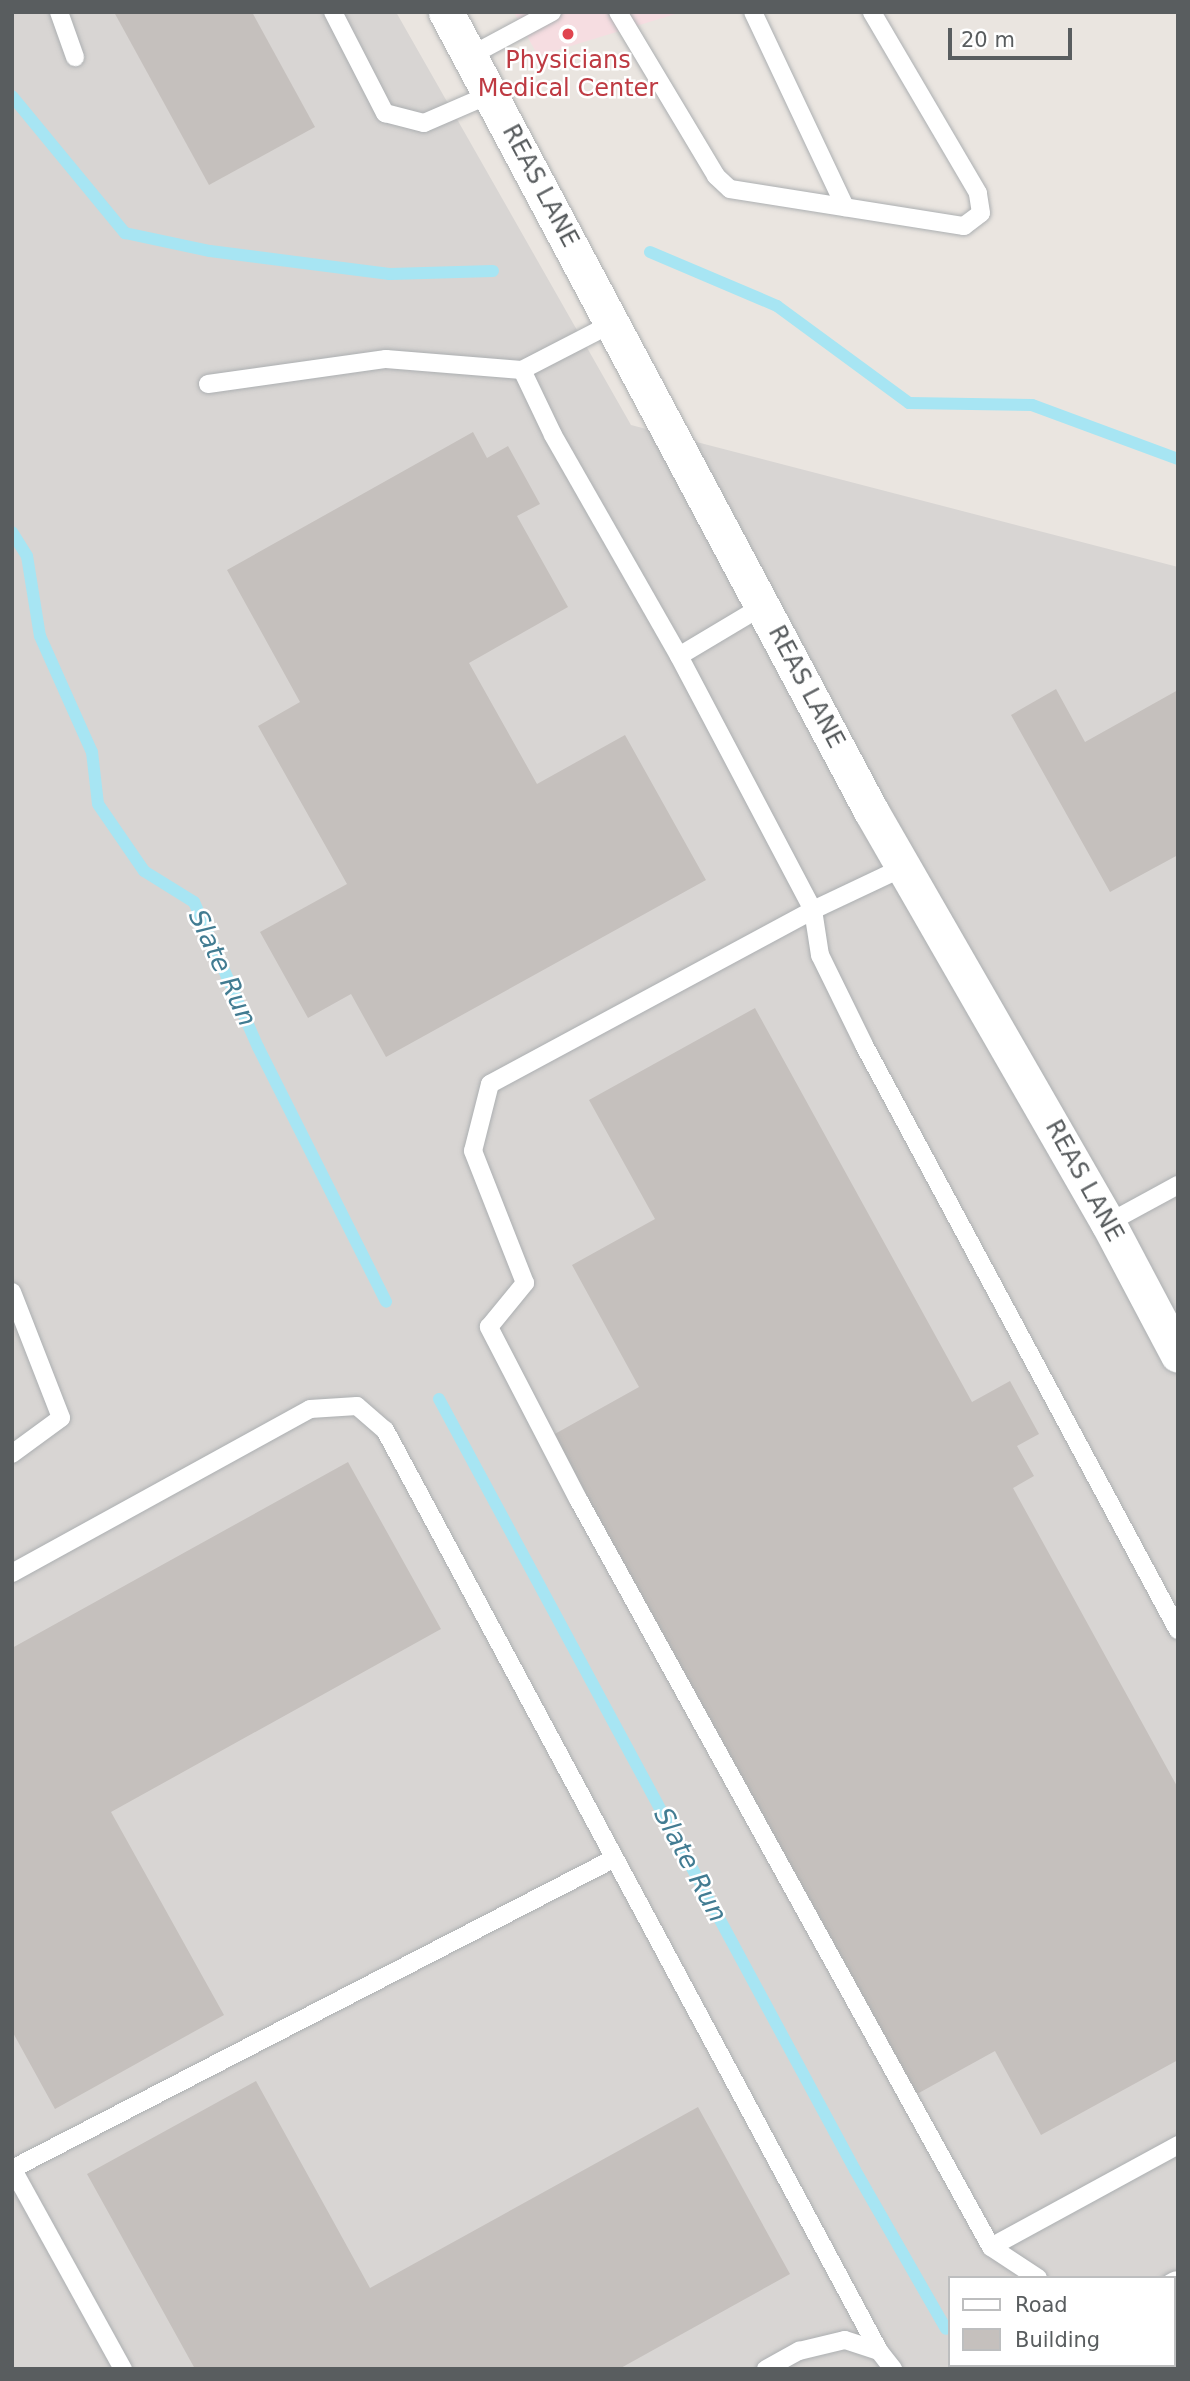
<!DOCTYPE html>
<style>
body{margin:0}
#map{position:relative;width:1190px;height:2381px;overflow:hidden;background:#eae5e0;font-family:"DejaVu Sans",sans-serif}
div>[style]{position:absolute}
.industrial>*{inset:0;background:#d8d5d3}
.medical>*{inset:0;background:#f6dde1}
.stream>*{height:12px;margin:-6px;padding:0 6px;transform-origin:6px;border-radius:6px;background:#a7e5f3}
.building>*{inset:0;background:#c5c0bd}
.roads{filter:drop-shadow(0 0 2px #acafb1) drop-shadow(0 0 2px #acafb1)}
.lane>*{height:18px;margin:-9px;padding:0 9px;transform-origin:9px;border-radius:9px;background:#fff}
.street>*{height:35px;margin:-17.5px;padding:0 17.5px;transform-origin:17.5px;border-radius:17.5px;background:#fff}
.dots>*{width:19px;height:19px;translate:-50% -50%;box-sizing:border-box;border:4px solid #fff;border-radius:50%}
span{translate:-50% -50%;white-space:nowrap;text-align:center;line-height:1.15;-webkit-text-stroke:5px #fff;paint-order:stroke}
.health-label{font-size:24px;color:#be3a42}
.street-label{font-size:24px;color:#595d5f}
.water-label{font-size:26px;color:#427c92;font-style:italic}
.frame{position:absolute;inset:0;border:14px solid #595d5f;pointer-events:none}
.legend{position:absolute;left:948px;top:2276px;width:228px;height:91px;box-sizing:border-box;background:#fff;border:2px solid #bdbebf;margin:0;padding:9px 12px;list-style:none;font-size:21px;color:#595d5f}
.legend li{display:flex;align-items:center;gap:14px;height:35px}
.legend b{width:35px;border:2px solid #bdbebf}
.scale{position:absolute;left:948px;top:28px;width:124px;height:32px;box-sizing:border-box;border:4px solid #595d5f;border-top:0;padding-left:9px;font-size:21px;line-height:24px;white-space:nowrap;color:#595d5f;-webkit-text-stroke:5px #fff;paint-order:stroke}
</style>
<div id="map">
<div class="industrial">
<i style="clip-path:polygon(evenodd,12px 12px,396px 12px,631px 425px,1178px 567px,1178px 2369px,12px 2369px,12px 12px,950px 2278px,1174px 2278px,1174px 2365px,950px 2365px,950px 2278px)"></i>
</div>
<div class="medical">
<i style="clip-path:polygon(514px 12px,682px 12px,538px 56px)"></i>
</div>
<div class="stream">
<i style="left:12px;top:96px;width:178px;rotate:50.5deg"></i>
<i style="left:125px;top:233px;width:87px;rotate:12deg"></i>
<i style="left:210px;top:251px;width:181px;rotate:7.3deg"></i>
<i style="left:390px;top:274px;width:103px;rotate:-1.7deg"></i>
<i style="left:650px;top:252px;width:138px;rotate:23deg"></i>
<i style="left:777px;top:306px;width:164px;rotate:36.3deg"></i>
<i style="left:909px;top:403px;width:123px;rotate:0.9deg"></i>
<i style="left:1032px;top:405px;width:156px;rotate:20.3deg"></i>
<i style="left:12px;top:532px;width:28px;rotate:58deg"></i>
<i style="left:27px;top:556px;width:81px;rotate:80.8deg"></i>
<i style="left:40px;top:636px;width:127px;rotate:65.9deg"></i>
<i style="left:92px;top:752px;width:52px;rotate:83.4deg"></i>
<i style="left:98px;top:804px;width:81px;rotate:55.5deg"></i>
<i style="left:144px;top:871px;width:59px;rotate:31.8deg"></i>
<i style="left:194px;top:902px;width:158px;rotate:66.2deg"></i>
<i style="left:258px;top:1047px;width:285px;rotate:63.3deg"></i>
<i style="left:439px;top:1399px;width:876px;rotate:61.65deg"></i>
<i style="left:855px;top:2170px;width:183px;rotate:60.2deg"></i>
</div>
<div class="building">
<i style="clip-path:polygon(114px 12px,252px 12px,315px 127px,209px 185px)"></i>
<i style="clip-path:polygon(473px 432px,487px 458px,508px 446px,540px 504px,517px 516px,568px 607px,469px 663px,537px 784px,625px 735px,706px 880px,386px 1057px,351px 994px,308px 1018px,260px 932px,347px 884px,258px 726px,300px 702px,227px 570px)"></i>
<i style="clip-path:polygon(1056px 689px,1085px 742px,1178px 690px,1178px 855px,1110px 892px,1011px 715px)"></i>
<i style="clip-path:polygon(755px 1008px,972px 1402px,1010px 1381px,1039px 1434px,1017px 1446px,1034px 1476px,1013px 1488px,1178px 1788px,1178px 2060px,1041px 2135px,995px 2051px,917px 2094px,553px 1435px,639px 1387px,572px 1265px,655px 1219px,589px 1100px)"></i>
<i style="clip-path:polygon(348px 1462px,441px 1629px,111px 1812px,224px 2015px,55px 2109px,12px 2031px,12px 1648px)"></i>
<i style="clip-path:polygon(256px 2081px,370px 2288px,698px 2107px,790px 2274px,619px 2369px,195px 2369px,87px 2174px)"></i>
</div>
<div class="roads">
<div class="lane">
<i style="left:59px;top:12px;width:48px;rotate:70.4deg"></i>
<i style="left:333px;top:12px;width:114px;rotate:62.8deg"></i>
<i style="left:385px;top:113px;width:40px;rotate:14.4deg"></i>
<i style="left:424px;top:123px;width:73px;rotate:-23.4deg"></i>
<i style="left:618px;top:12px;width:191px;rotate:59.1deg"></i>
<i style="left:716px;top:176px;width:19px;rotate:43deg"></i>
<i style="left:730px;top:189px;width:237px;rotate:9deg"></i>
<i style="left:964px;top:226px;width:21px;rotate:-37deg"></i>
<i style="left:981px;top:213px;width:20px;rotate:-99deg"></i>
<i style="left:978px;top:193px;width:210px;rotate:-120.4deg"></i>
<i style="left:753px;top:12px;width:216px;rotate:64.7deg"></i>
<i style="left:470px;top:56px;width:93px;rotate:-28.2deg"></i>
<i style="left:613px;top:323px;width:102px;rotate:152.7deg"></i>
<i style="left:522px;top:370px;width:72px;rotate:64.5deg"></i>
<i style="left:553px;top:435px;width:254px;rotate:60.3deg"></i>
<i style="left:679px;top:656px;width:98px;rotate:-30.8deg"></i>
<i style="left:208px;top:384px;width:180px;rotate:-8deg"></i>
<i style="left:386px;top:359px;width:136px;rotate:4.6deg"></i>
<i style="left:679px;top:656px;width:287px;rotate:62.2deg"></i>
<i style="left:813px;top:910px;width:101px;rotate:-25.3deg"></i>
<i style="left:1108px;top:1223px;width:80px;rotate:-28.5deg"></i>
<i style="left:12px;top:1292px;width:135px;rotate:68.7deg"></i>
<i style="left:61px;top:1418px;width:61px;rotate:143.7deg"></i>
<i style="left:12px;top:1573px;width:340px;rotate:-28.8deg"></i>
<i style="left:310px;top:1409px;width:47px;rotate:-3.7deg"></i>
<i style="left:357px;top:1406px;width:37px;rotate:41deg"></i>
<i style="left:385px;top:1430px;width:1045px;rotate:61.79deg"></i>
<i style="left:879px;top:2351px;width:23px;rotate:52deg"></i>
<i style="left:12px;top:2168px;width:230px;rotate:61.1deg"></i>
<i style="left:12px;top:2169px;width:678px;rotate:-27.28deg"></i>
<i style="left:991px;top:2247px;width:213px;rotate:-28.6deg"></i>
<i style="left:1038px;top:2278px;width:56px;rotate:-146.6deg"></i>
<i style="left:991px;top:2247px;width:854px;rotate:-118.9deg"></i>
<i style="left:578px;top:1499px;width:194px;rotate:-117.4deg"></i>
<i style="left:489px;top:1327px;width:57px;rotate:-50.7deg"></i>
<i style="left:525px;top:1283px;width:142px;rotate:-111.5deg"></i>
<i style="left:473px;top:1151px;width:69px;rotate:-75.8deg"></i>
<i style="left:490px;top:1084px;width:367px;rotate:-28.3deg"></i>
<i style="left:813px;top:910px;width:46px;rotate:81.2deg"></i>
<i style="left:820px;top:955px;width:100px;rotate:63.9deg"></i>
<i style="left:864px;top:1045px;width:664px;rotate:61.78deg"></i>
<i style="left:766px;top:2369px;width:38px;rotate:-29deg"></i>
<i style="left:799px;top:2351px;width:47px;rotate:-13.4deg"></i>
<i style="left:845px;top:2340px;width:36px;rotate:18deg"></i>
</div>
<div class="street">
<i style="left:446px;top:12px;width:905px;rotate:61.99deg"></i>
<i style="left:871px;top:811px;width:475px;rotate:60.1deg"></i>
<i style="left:1108px;top:1223px;width:149px;rotate:62.1deg"></i>
<i style="left:1174px;top:2290px;width:4px;rotate:-27deg"></i>
<i style="left:1030px;top:2369px;width:7px;rotate:-34deg"></i>
</div>
</div>
<div class="dots">
<i style="left:568px;top:34px;background:#e0444e"></i>
</div>
<div class="health-label">
<span style="left:568px;top:75px">Physicians<br>Medical Center</span>
</div>
<div class="street-label">
<span style="left:540px;top:186px;rotate:62deg">REAS LANE</span>
<span style="left:806px;top:687px;rotate:62deg">REAS LANE</span>
<span style="left:1084px;top:1181px;rotate:61deg">REAS LANE</span>
</div>
<div class="water-label">
<span style="left:222px;top:968px;rotate:65deg">Slate Run</span>
<span style="left:690px;top:1865px;rotate:62deg">Slate Run</span>
</div>
<div class="frame"></div>
<ul class="legend">
<li><b style="height:9px;background:#fff"></b>Road</li>
<li><b style="height:19px;background:#c5c0bd"></b>Building</li>
</ul>
<div class="scale">20 m</div>
</div>
